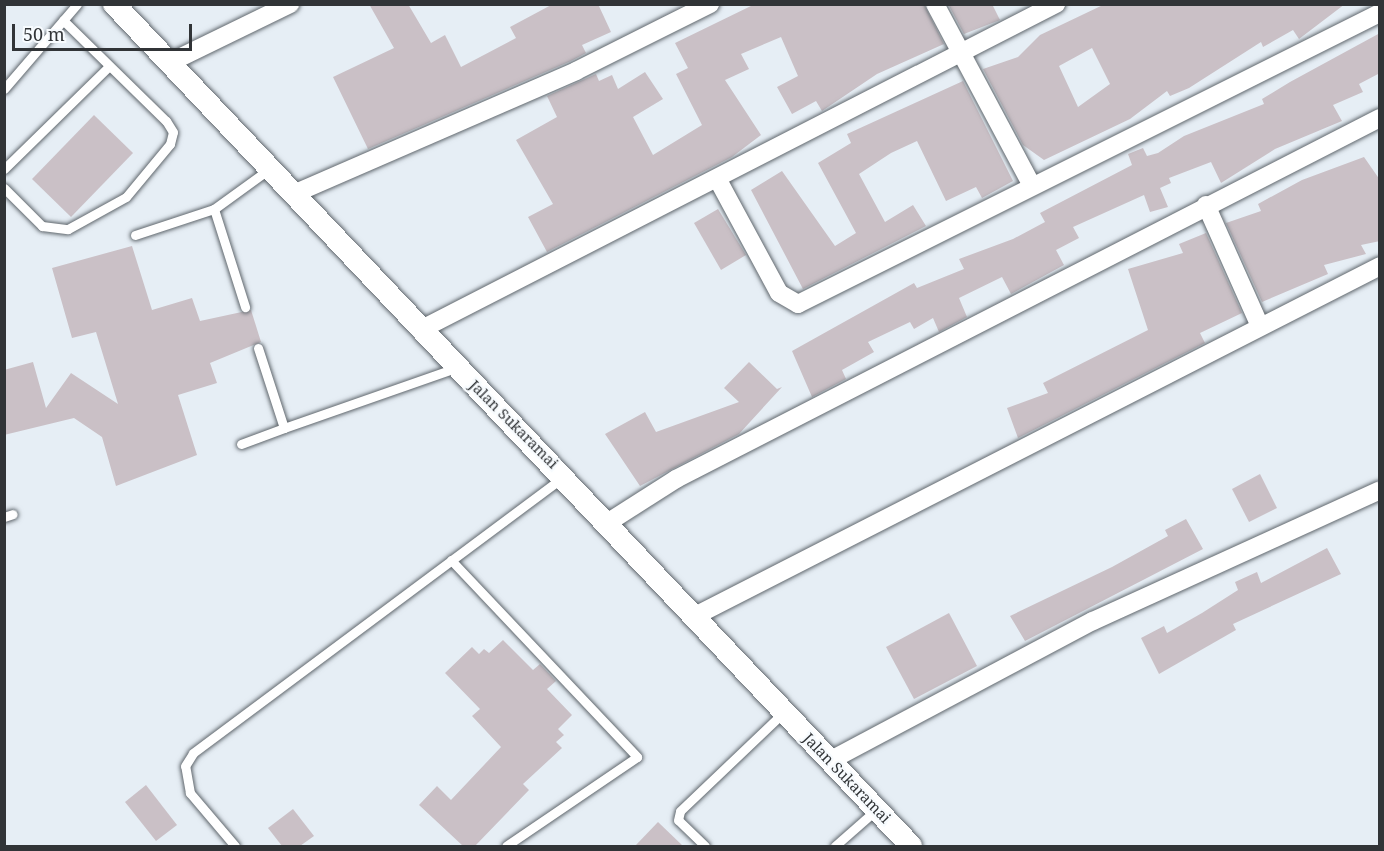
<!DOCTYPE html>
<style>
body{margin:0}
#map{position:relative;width:1384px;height:851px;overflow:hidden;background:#e6eef5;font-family:"Noto Serif",serif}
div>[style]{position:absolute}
.building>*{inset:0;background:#cac0c6}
.roads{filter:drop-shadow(0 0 2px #60676d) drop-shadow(0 0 2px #60676d)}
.service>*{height:9px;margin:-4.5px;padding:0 4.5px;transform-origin:4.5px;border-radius:4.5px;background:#fff}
.minor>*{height:18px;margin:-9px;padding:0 9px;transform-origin:9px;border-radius:9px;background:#fff}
.tertiary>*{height:22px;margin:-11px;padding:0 11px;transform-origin:11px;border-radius:11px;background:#fff}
span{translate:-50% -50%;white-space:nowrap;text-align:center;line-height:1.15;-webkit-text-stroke:4.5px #f7fbfe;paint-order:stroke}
.street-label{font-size:15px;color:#313437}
.frame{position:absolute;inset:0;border:6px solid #313437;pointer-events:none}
.scale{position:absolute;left:12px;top:24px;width:180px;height:27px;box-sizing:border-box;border:3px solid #313437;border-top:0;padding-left:8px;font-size:18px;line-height:21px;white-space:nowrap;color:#313437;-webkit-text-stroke:4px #f7fbfe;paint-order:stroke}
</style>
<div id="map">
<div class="building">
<i style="clip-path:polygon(369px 4px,408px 4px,431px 43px,445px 35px,461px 67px,516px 38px,510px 27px,553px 4px,598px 4px,611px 32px,582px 45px,586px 53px,571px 61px,368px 149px,333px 77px,394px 48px)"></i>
<i style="clip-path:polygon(755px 4px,924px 4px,944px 44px,877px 74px,822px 111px,816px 101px,792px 114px,777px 87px,798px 76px,781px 37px,741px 54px,749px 69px,725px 80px,761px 135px,732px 157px,547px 252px,528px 217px,553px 204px,516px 140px,557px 117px,547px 96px,596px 74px,599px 81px,612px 75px,618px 89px,645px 72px,663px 99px,633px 117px,653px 155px,702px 125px,676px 74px,688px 68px,675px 43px)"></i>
<i style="clip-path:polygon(948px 4px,992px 4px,1000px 20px,964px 34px)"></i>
<i style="clip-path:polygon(evenodd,1105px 4px,1345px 4px,1299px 39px,1293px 30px,1263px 47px,1261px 42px,1189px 88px,1170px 96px,1167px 91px,1130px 119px,1044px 160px,1023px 145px,983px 69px,1018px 57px,1040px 35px,1105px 4px,1092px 48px,1110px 84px,1078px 107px,1059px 66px,1092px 48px)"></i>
<i style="clip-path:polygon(1380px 33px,1380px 73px,1359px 84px,1363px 92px,1333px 105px,1342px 121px,1275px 149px,1221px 183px,1211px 162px,1169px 178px,1171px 183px,1160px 188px,1168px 207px,1150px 212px,1144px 195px,1073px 227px,1079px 238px,1056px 250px,1064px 265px,1011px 294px,1002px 277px,959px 298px,967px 317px,939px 332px,933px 318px,914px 329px,910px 322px,868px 342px,874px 352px,842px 370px,846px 379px,812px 397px,792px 351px,914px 283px,917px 288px,964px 269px,959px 259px,1013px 239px,1045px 222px,1040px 213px,1132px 165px,1128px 154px,1143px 148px,1147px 156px,1158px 153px,1184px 136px,1264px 104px,1262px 99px,1290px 82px)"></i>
<i style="clip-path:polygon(963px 81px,1013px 181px,982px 198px,976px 187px,946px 201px,917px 141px,891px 153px,859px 174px,885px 222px,913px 205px,926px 226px,803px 289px,751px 190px,782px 171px,835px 246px,856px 233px,818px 163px,851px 143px,847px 134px)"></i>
<i style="clip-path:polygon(94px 115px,133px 153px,71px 217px,32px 179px)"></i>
<i style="clip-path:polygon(1364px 157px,1380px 180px,1380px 241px,1361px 245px,1366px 254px,1324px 265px,1328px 274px,1262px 302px,1226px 223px,1261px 211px,1258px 204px,1302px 180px)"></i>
<i style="clip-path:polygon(718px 209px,746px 255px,721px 270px,694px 223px)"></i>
<i style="clip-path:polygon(1206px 233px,1242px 313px,1200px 333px,1205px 343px,1018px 438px,1007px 408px,1048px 393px,1043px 383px,1148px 330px,1128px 269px,1183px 253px,1179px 244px)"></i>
<i style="clip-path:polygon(132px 246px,152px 310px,192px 298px,200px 321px,251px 310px,261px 342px,210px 363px,217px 383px,178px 395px,197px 455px,116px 486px,102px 437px,74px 418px,4px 435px,4px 370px,33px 362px,46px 408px,71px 373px,118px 404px,96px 332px,72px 338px,52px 268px)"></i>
<i style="clip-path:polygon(749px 362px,777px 389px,782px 387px,739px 434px,640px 486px,605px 434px,645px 412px,656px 432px,739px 402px,724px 388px)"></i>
<i style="clip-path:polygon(1260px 474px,1277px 508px,1249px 522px,1232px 489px)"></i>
<i style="clip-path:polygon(1186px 519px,1203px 549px,1025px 641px,1010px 616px,1112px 567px,1168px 536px,1165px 530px)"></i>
<i style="clip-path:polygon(1327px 548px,1341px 574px,1233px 624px,1236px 630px,1159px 674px,1141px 638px,1164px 626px,1167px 633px,1202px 613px,1238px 590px,1235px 582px,1257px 572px,1261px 583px)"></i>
<i style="clip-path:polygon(949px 613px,977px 666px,914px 699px,886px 647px)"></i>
<i style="clip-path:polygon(503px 640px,533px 670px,540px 664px,556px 681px,547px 689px,572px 715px,558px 729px,564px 735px,556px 742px,562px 748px,523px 784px,529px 790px,475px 846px,463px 846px,419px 805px,437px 786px,451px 800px,501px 747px,472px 716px,480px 709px,445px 673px,472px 647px,479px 654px,484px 649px,489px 653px)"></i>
<i style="clip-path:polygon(146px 785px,177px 825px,156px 841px,125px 802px)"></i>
<i style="clip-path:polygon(293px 809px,314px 836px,300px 846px,282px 846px,268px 828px)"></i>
<i style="clip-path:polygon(658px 822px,683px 846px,635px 846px)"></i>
</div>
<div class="roads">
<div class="service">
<i style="left:4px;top:89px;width:112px;rotate:-49.3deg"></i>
<i style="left:4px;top:169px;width:146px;rotate:-44.4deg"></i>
<i style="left:4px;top:188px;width:54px;rotate:45deg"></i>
<i style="left:42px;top:226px;width:26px;rotate:7deg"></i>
<i style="left:68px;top:229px;width:66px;rotate:-28.9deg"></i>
<i style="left:126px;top:197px;width:69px;rotate:-50.3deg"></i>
<i style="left:170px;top:144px;width:12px;rotate:-76deg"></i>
<i style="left:173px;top:132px;width:13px;rotate:-122deg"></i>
<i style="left:166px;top:121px;width:144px;rotate:-135.6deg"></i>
<i style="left:214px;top:209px;width:103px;rotate:72.4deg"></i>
<i style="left:135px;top:235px;width:83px;rotate:-18.2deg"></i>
<i style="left:214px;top:209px;width:68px;rotate:-36deg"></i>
<i style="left:258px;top:348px;width:84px;rotate:72deg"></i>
<i style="left:284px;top:428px;width:181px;rotate:-19.3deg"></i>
<i style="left:241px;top:444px;width:46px;rotate:-20.4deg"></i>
<i style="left:4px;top:517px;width:9px;rotate:-18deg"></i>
<i style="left:451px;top:560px;width:271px;rotate:46.6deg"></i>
<i style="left:637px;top:757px;width:158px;rotate:145.8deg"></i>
<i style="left:235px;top:846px;width:70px;rotate:-130.3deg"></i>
<i style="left:190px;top:793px;width:27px;rotate:-100deg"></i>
<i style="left:185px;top:766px;width:15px;rotate:-58deg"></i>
<i style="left:193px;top:753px;width:462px;rotate:-36.7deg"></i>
<i style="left:705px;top:846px;width:37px;rotate:-136deg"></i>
<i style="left:678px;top:820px;width:9px;rotate:-77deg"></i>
<i style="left:680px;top:811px;width:142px;rotate:-43.6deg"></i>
<i style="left:835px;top:846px;width:55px;rotate:-41.3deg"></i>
</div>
<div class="minor">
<i style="left:935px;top:4px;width:206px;rotate:61.9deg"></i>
<i style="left:169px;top:63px;width:135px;rotate:-26deg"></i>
<i style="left:718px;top:180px;width:128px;rotate:61.6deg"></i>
<i style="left:779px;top:293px;width:22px;rotate:30deg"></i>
<i style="left:798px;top:304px;width:651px;rotate:-26.57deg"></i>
<i style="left:296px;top:193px;width:305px;rotate:-23.5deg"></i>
<i style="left:576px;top:71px;width:150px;rotate:-26.6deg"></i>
<i style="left:1206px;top:205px;width:130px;rotate:66deg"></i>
<i style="left:420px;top:330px;width:715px;rotate:-27.14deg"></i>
<i style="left:607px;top:523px;width:82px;rotate:-32.5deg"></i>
<i style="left:676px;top:479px;width:791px;rotate:-27.15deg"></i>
<i style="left:695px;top:616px;width:769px;rotate:-27.06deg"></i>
<i style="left:833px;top:759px;width:294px;rotate:-28deg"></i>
<i style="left:1093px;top:621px;width:315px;rotate:-24.5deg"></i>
</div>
<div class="tertiary">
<i style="left:114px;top:4px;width:1159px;rotate:46.57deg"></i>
</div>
</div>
<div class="street-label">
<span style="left:514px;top:424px;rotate:45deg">Jalan Sukaramai</span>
<span style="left:847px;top:778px;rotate:46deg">Jalan Sukaramai</span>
</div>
<div class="frame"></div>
<div class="scale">50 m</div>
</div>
